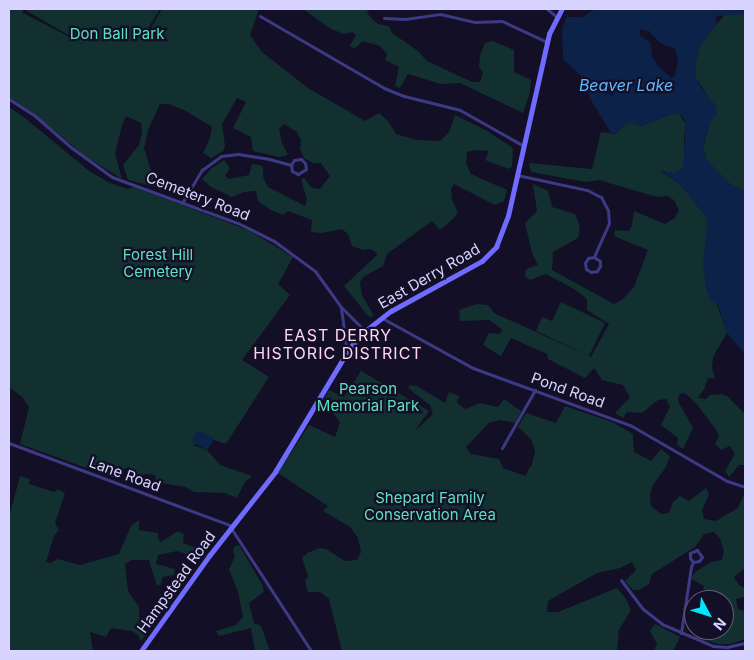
<!DOCTYPE html>
<style>
body{margin:0}
#map{position:relative;width:754px;height:660px;overflow:hidden;background:#130f26;font-family:Inter,sans-serif}
div>[style]{position:absolute}
.green>*{inset:0;background:#12302f}
.water>*{inset:0;background:#0c2248}
.river>*{height:6px;margin:-3px;padding:0 3px;transform-origin:3px;border-radius:3px;background:#0c2248}
.street>*{height:3px;margin:-1.5px;padding:0 1.5px;transform-origin:1.5px;border-radius:1.5px;background:#3d3a85}
.secondary>*{height:4.5px;margin:-2.25px;padding:0 2.25px;transform-origin:2.25px;border-radius:2.25px;background:#6f6bff}
span{translate:-50% -50%;white-space:nowrap;text-align:center;line-height:1.15;-webkit-text-stroke:4.5px #130f26;paint-order:stroke}
.park-label{font-size:15px;color:#5fe0c0}
.street-label{font-size:15px;color:#d9d4ff}
.water-label{font-size:16px;color:#62b6ff;font-style:italic}
.neighbourhood-label{font-size:16px;color:#ffd6f0;letter-spacing:1px}
.frame{position:absolute;inset:0;border:10px solid #d9d4ff;pointer-events:none}
.north{position:absolute;left:684px;top:590px;width:50px;height:50px;box-sizing:border-box;background:#130f26;border:1px solid #625e7d;border-radius:50%;rotate:130deg;font-size:14px;font-weight:700;line-height:20px;text-align:center;color:#d9d4ff}
.north::after{content:'';display:block;margin:auto;width:18px;height:22px;background:#00e5ff;clip-path:polygon(50% 0,100% 100%,50% 72%,0 100%)}
</style>
<div id="map">
<div class="green">
<i style="clip-path:polygon(9px 9px,22px 9px,23px 13px,85px 45px,24px 9px,160px 9px,145px 33px,147px 35px,162px 9px,259px 9px,250px 35px,262px 52px,308px 88px,365px 121px,379px 113px,388px 121px,396px 134px,417px 140px,440px 141px,449px 132px,455px 115px,487px 131px,513px 148px,512px 166px,509px 169px,485px 160px,489px 151px,476px 150px,467px 152px,466px 163px,471px 174px,507px 190px,504px 201px,495px 205px,454px 184px,451px 189px,452px 200px,458px 212px,453px 219px,440px 230px,432px 221px,387px 254px,383px 266px,363px 277px,360px 282px,362px 295px,374px 316px,369px 317px,344px 286px,378px 254px,371px 249px,363px 250px,352px 246px,348px 234px,342px 229px,322px 233px,311px 232px,312px 220px,288px 211px,283px 215px,269px 209px,258px 201px,256px 191px,244px 192px,232px 197px,211px 187px,202px 179px,212px 168px,224px 160px,230px 168px,225px 176px,229px 179px,249px 175px,252px 164px,263px 166px,263px 177px,268px 187px,305px 206px,307px 200px,301px 179px,304px 178px,312px 188px,320px 189px,330px 176px,321px 163px,313px 163px,304px 158px,300px 149px,301px 140px,297px 132px,284px 124px,279px 129px,282px 143px,288px 155px,279px 157px,253px 151px,251px 137px,233px 128px,246px 102px,237px 98px,222px 124px,225px 146px,223px 151px,211px 158px,203px 153px,210px 138px,212px 127px,186px 111px,169px 104px,160px 104px,148px 130px,144px 148px,156px 187px,128px 180px,123px 165px,139px 145px,142px 132px,141px 123px,126px 116px,122px 125px,115px 154px,122px 179px,85px 156px,36px 115px,9px 97px)"></i>
<i style="clip-path:polygon(303px 9px,369px 9px,367px 13px,373px 20px,378px 24px,389px 26px,392px 33px,418px 51px,427px 61px,472px 82px,480px 82px,483px 73px,479px 67px,480px 56px,485px 43px,492px 41px,514px 50px,514px 72px,531px 80px,530px 92px,523px 113px,460px 83px,441px 84px,408px 74px,400px 88px,395px 86px,399px 67px,385px 60px,387px 54px,380px 46px,363px 41px,354px 49px,350px 46px,356px 35px,352px 32px,344px 34px,331px 29px)"></i>
<i style="clip-path:polygon(722px 9px,745px 9px,745px 192px,730px 184px,714px 170px,706px 159px,703px 148px,711px 119px,711px 101px,696px 78px,696px 61px,699px 48px,705px 37px,723px 17px)"></i>
<i style="clip-path:polygon(9px 107px,25px 118px,89px 171px,110px 183px,128px 189px,134px 187px,248px 230px,293px 257px,278px 284px,290px 295px,242px 360px,269px 377px,226px 444px,214px 440px,212px 437px,193px 445px,207px 450px,220px 465px,252px 476px,245px 482px,237px 498px,225px 493px,194px 492px,185px 487px,161px 483px,156px 481px,155px 475px,145px 474px,139px 477px,127px 468px,121px 470px,117px 479px,20px 444px,29px 407px,22px 397px,9px 387px)"></i>
<i style="clip-path:polygon(672px 114px,679px 114px,686px 124px,684px 138px,685px 161px,683px 169px,678px 172px,673px 173px,660px 171px,680px 184px,708px 219px,707px 234px,717px 305px,727px 333px,713px 357px,712px 368px,715px 378px,708px 378px,704px 389px,698px 398px,706px 399px,710px 395px,721px 394px,727px 396px,745px 414px,745px 465px,739px 465px,729px 477px,725px 471px,735px 454px,730px 446px,721px 450px,715px 444px,719px 436px,717px 431px,696px 403px,685px 393px,679px 394px,678px 401px,693px 428px,683px 449px,677px 445px,678px 438px,661px 425px,670px 407px,666px 399px,658px 400px,642px 413px,627px 412px,623px 418px,615px 413px,630px 397px,623px 385px,602px 380px,594px 368px,585px 378px,548px 359px,547px 354px,511px 338px,501px 356px,483px 345px,489px 333px,500px 334px,502px 329px,489px 320px,460px 321px,459px 310px,477px 304px,488px 305px,494px 313px,591px 357px,609px 324px,587px 310px,587px 299px,574px 289px,546px 274px,530px 280px,525px 276px,526px 269px,538px 265px,532px 253px,525px 223px,537px 211px,533px 184px,548px 191px,552px 207px,575px 214px,580px 226px,578px 238px,553px 252px,552px 270px,614px 304px,623px 299px,634px 287px,648px 250px,614px 236px,615px 230px,629px 231px,632px 225px,634px 211px,665px 224px,675px 218px,679px 210px,674px 200px,667px 196px,657px 197px,599px 180px,586px 182px,531px 172px,529px 163px,592px 169px,601px 132px,615px 134px,627px 124px,632px 123px,641px 126px)"></i>
<i style="clip-path:polygon(561px 302px,605px 323px,589px 356px,536px 331px,542px 317px,552px 321px)"></i>
<i style="clip-path:polygon(361px 371px,429px 411px,414px 432px,433px 414px,430px 405px,408px 388px,410px 385px,417px 386px,445px 403px,449px 392px,459px 396px,457px 403px,465px 409px,480px 403px,498px 407px,504px 399px,521px 411px,516px 423px,500px 420px,489px 423px,466px 447px,471px 454px,499px 459px,503px 468px,525px 476px,532px 464px,535px 451px,531px 439px,518px 427px,526px 413px,556px 423px,565px 406px,612px 422px,633px 434px,634px 452px,651px 461px,661px 449px,670px 456px,666px 467px,653px 485px,650px 495px,651px 506px,661px 514px,669px 513px,673px 502px,680px 496px,689px 501px,706px 488px,709px 495px,702px 510px,704px 519px,716px 521px,738px 508px,745px 492px,745px 568px,734px 577px,739px 585px,745px 588px,745px 597px,736px 599px,738px 609px,745px 611px,745px 639px,731px 644px,718px 644px,696px 637px,701px 630px,724px 630px,724px 600px,702px 600px,704px 586px,691px 579px,695px 572px,711px 562px,722px 560px,724px 551px,720px 539px,714px 532px,704px 534px,695px 547px,652px 574px,649px 584px,639px 590px,633px 590px,625px 581px,636px 570px,632px 562px,620px 568px,597px 573px,548px 601px,547px 612px,558px 612px,617px 588px,626px 599px,631px 610px,619px 630px,617px 651px,342px 651px,329px 599px,320px 592px,308px 592px,305px 581px,308px 576px,302px 558px,307px 553px,320px 548px,326px 549px,345px 561px,357px 560px,361px 552px,358px 538px,350px 527px,323px 511px,328px 506px,278px 473px,309px 425px,335px 437px,340px 422px,333px 413px,324px 409px,324px 399px,329px 390px,344px 397px)"></i>
<i style="clip-path:polygon(20px 476px,30px 479px,29px 484px,54px 492px,58px 489px,65px 493px,55px 523px,59px 530px,54px 536px,46px 562px,50px 563px,58px 559px,80px 565px,119px 554px,131px 526px,139px 520px,139px 530px,158px 533px,158px 539px,161px 542px,178px 531px,184px 534px,183px 543px,196px 548px,189px 555px,177px 551px,158px 555px,156px 564px,175px 569px,174px 575px,162px 577px,161px 584px,157px 586px,149px 560px,132px 560px,125px 564px,128px 591px,139px 607px,139px 616px,144px 627px,145px 636px,141px 641px,138px 635px,132px 631px,111px 628px,106px 637px,90px 632px,93px 651px,9px 651px,9px 517px)"></i>
<i style="clip-path:polygon(239px 545px,262px 584px,264px 592px,249px 603px,254px 623px,261px 626px,270px 651px,255px 651px,251px 628px,219px 636px,216px 631px,236px 625px,243px 617px,238px 592px,229px 569px,235px 557px,233px 551px,234px 547px)"></i>
<i style="clip-path:polygon(655px 624px,680px 637px,673px 651px,654px 651px,657px 644px,650px 631px)"></i>
</div>
<div class="water">
<i style="clip-path:polygon(evenodd,611px 9px,715px 9px,717px 23px,699px 48px,696px 61px,696px 78px,702px 89px,716px 106px,717px 114px,711px 120px,703px 148px,706px 159px,730px 184px,745px 192px,745px 354px,727px 333px,718px 305px,710px 300px,706px 288px,703px 263px,708px 219px,680px 184px,660px 170px,673px 173px,683px 169px,686px 124px,684px 118px,679px 114px,672px 114px,641px 126px,632px 123px,627px 124px,615px 134px,611px 133px,589px 97px,588px 83px,563px 59px,562px 28px,567px 17px,583px 17px,593px 10px,611px 9px,640px 29px,649px 31px,660px 43px,675px 49px,678px 61px,675px 76px,671px 78px,659px 67px,652px 56px,650px 42px,640px 36px,640px 29px)"></i>
<i style="clip-path:polygon(199px 431px,213px 437px,214px 440px,207px 450px,192px 442px,196px 432px)"></i>
</div>
<div class="river">
<i style="left:716px;top:13px;width:29px;rotate:-4deg"></i>
</div>
<div class="street">
<i style="left:547px;top:9px;width:13px;rotate:39deg"></i>
<i style="left:260px;top:16px;width:143px;rotate:30.1deg"></i>
<i style="left:384px;top:88px;width:22px;rotate:22deg"></i>
<i style="left:404px;top:96px;width:58px;rotate:14deg"></i>
<i style="left:460px;top:110px;width:73px;rotate:29.4deg"></i>
<i style="left:384px;top:18px;width:21px;rotate:3deg"></i>
<i style="left:405px;top:19px;width:35px;rotate:-8deg"></i>
<i style="left:440px;top:14px;width:36px;rotate:13deg"></i>
<i style="left:475px;top:22px;width:27px;rotate:-2deg"></i>
<i style="left:502px;top:21px;width:50px;rotate:25deg"></i>
<i style="left:9px;top:99px;width:30px;rotate:33deg"></i>
<i style="left:34px;top:115px;width:50px;rotate:41deg"></i>
<i style="left:72px;top:148px;width:49px;rotate:35.9deg"></i>
<i style="left:112px;top:177px;width:134px;rotate:20.1deg"></i>
<i style="left:238px;top:223px;width:40px;rotate:26.6deg"></i>
<i style="left:274px;top:241px;width:51px;rotate:36.2deg"></i>
<i style="left:315px;top:271px;width:44px;rotate:54.2deg"></i>
<i style="left:341px;top:307px;width:34px;rotate:45deg"></i>
<i style="left:517px;top:175px;width:72px;rotate:12.1deg"></i>
<i style="left:587px;top:190px;width:16px;rotate:27deg"></i>
<i style="left:601px;top:197px;width:15px;rotate:62deg"></i>
<i style="left:608px;top:210px;width:13px;rotate:86deg"></i>
<i style="left:609px;top:223px;width:37px;rotate:114deg"></i>
<i style="left:594px;top:257px;width:7px;rotate:34deg"></i>
<i style="left:600px;top:261px;width:5px;rotate:90deg"></i>
<i style="left:600px;top:266px;width:6px;rotate:121deg"></i>
<i style="left:597px;top:271px;width:6px;rotate:171deg"></i>
<i style="left:591px;top:272px;width:6px;rotate:-149deg"></i>
<i style="left:586px;top:269px;width:6px;rotate:-99deg"></i>
<i style="left:585px;top:263px;width:6px;rotate:-59deg"></i>
<i style="left:588px;top:258px;width:6px;rotate:-9deg"></i>
<i style="left:182px;top:203px;width:39px;rotate:-59deg"></i>
<i style="left:202px;top:170px;width:24px;rotate:-36deg"></i>
<i style="left:221px;top:156px;width:17px;rotate:-7deg"></i>
<i style="left:238px;top:154px;width:31px;rotate:9deg"></i>
<i style="left:269px;top:159px;width:23px;rotate:15deg"></i>
<i style="left:291px;top:165px;width:6px;rotate:81deg"></i>
<i style="left:292px;top:171px;width:7px;rotate:27deg"></i>
<i style="left:298px;top:174px;width:9px;rotate:-32deg"></i>
<i style="left:306px;top:169px;width:6px;rotate:-99deg"></i>
<i style="left:305px;top:163px;width:6px;rotate:-135deg"></i>
<i style="left:301px;top:159px;width:7px;rotate:172deg"></i>
<i style="left:294px;top:160px;width:6px;rotate:121deg"></i>
<i style="left:341px;top:308px;width:44px;rotate:82.2deg"></i>
<i style="left:382px;top:318px;width:104px;rotate:28.8deg"></i>
<i style="left:473px;top:368px;width:167px;rotate:20deg"></i>
<i style="left:630px;top:425px;width:112px;rotate:30deg"></i>
<i style="left:727px;top:481px;width:19px;rotate:18deg"></i>
<i style="left:9px;top:443px;width:235px;rotate:20.4deg"></i>
<i style="left:229px;top:525px;width:150px;rotate:56.9deg"></i>
<i style="left:502px;top:448px;width:67px;rotate:-60.4deg"></i>
<i style="left:621px;top:580px;width:36px;rotate:53deg"></i>
<i style="left:643px;top:609px;width:24px;rotate:38deg"></i>
<i style="left:662px;top:624px;width:56px;rotate:23.3deg"></i>
<i style="left:713px;top:646px;width:14px;rotate:4deg"></i>
<i style="left:727px;top:647px;width:18px;rotate:-13deg"></i>
<i style="left:681px;top:633px;width:67px;rotate:-81.4deg"></i>
<i style="left:691px;top:567px;width:5px;rotate:-68deg"></i>
<i style="left:693px;top:562px;width:6px;rotate:-9deg"></i>
<i style="left:699px;top:561px;width:5px;rotate:-53deg"></i>
<i style="left:702px;top:557px;width:9px;rotate:-126deg"></i>
<i style="left:697px;top:550px;width:8px;rotate:157deg"></i>
<i style="left:690px;top:553px;width:5px;rotate:90deg"></i>
<i style="left:690px;top:558px;width:5px;rotate:53deg"></i>
</div>
<div class="secondary">
<i style="left:141px;top:651px;width:117px;rotate:-54.4deg"></i>
<i style="left:209px;top:556px;width:107px;rotate:-51.8deg"></i>
<i style="left:275px;top:472px;width:140px;rotate:-59deg"></i>
<i style="left:347px;top:352px;width:21px;rotate:-53deg"></i>
<i style="left:360px;top:335px;width:39px;rotate:-38deg"></i>
<i style="left:391px;top:311px;width:104px;rotate:-28.8deg"></i>
<i style="left:482px;top:261px;width:20px;rotate:-45deg"></i>
<i style="left:496px;top:247px;width:33px;rotate:-69deg"></i>
<i style="left:508px;top:216px;width:187px;rotate:-77.3deg"></i>
<i style="left:549px;top:34px;width:28px;rotate:-63deg"></i>
</div>
<div class="park-label">
<span style="left:117px;top:34px">Don Ball Park</span>
<span style="left:158px;top:263px">Forest Hill<br>Cemetery</span>
<span style="left:368px;top:397px">Pearson<br>Memorial Park</span>
<span style="left:430px;top:506px">Shepard Family<br>Conservation Area</span>
</div>
<div class="street-label">
<span style="left:198px;top:196px;rotate:21deg">Cemetery Road</span>
<span style="left:429px;top:276px;rotate:-30deg">East Derry Road</span>
<span style="left:568px;top:390px;rotate:20deg">Pond Road</span>
<span style="left:125px;top:474px;rotate:20deg">Lane Road</span>
<span style="left:176px;top:582px;rotate:-54deg">Hampstead Road</span>
</div>
<div class="water-label">
<span style="left:626px;top:85px">Beaver Lake</span>
</div>
<div class="neighbourhood-label">
<span style="left:338px;top:344px">EAST DERRY<br>HISTORIC DISTRICT</span>
</div>
<div class="frame"></div>
<div class="north">N</div>
</div>
